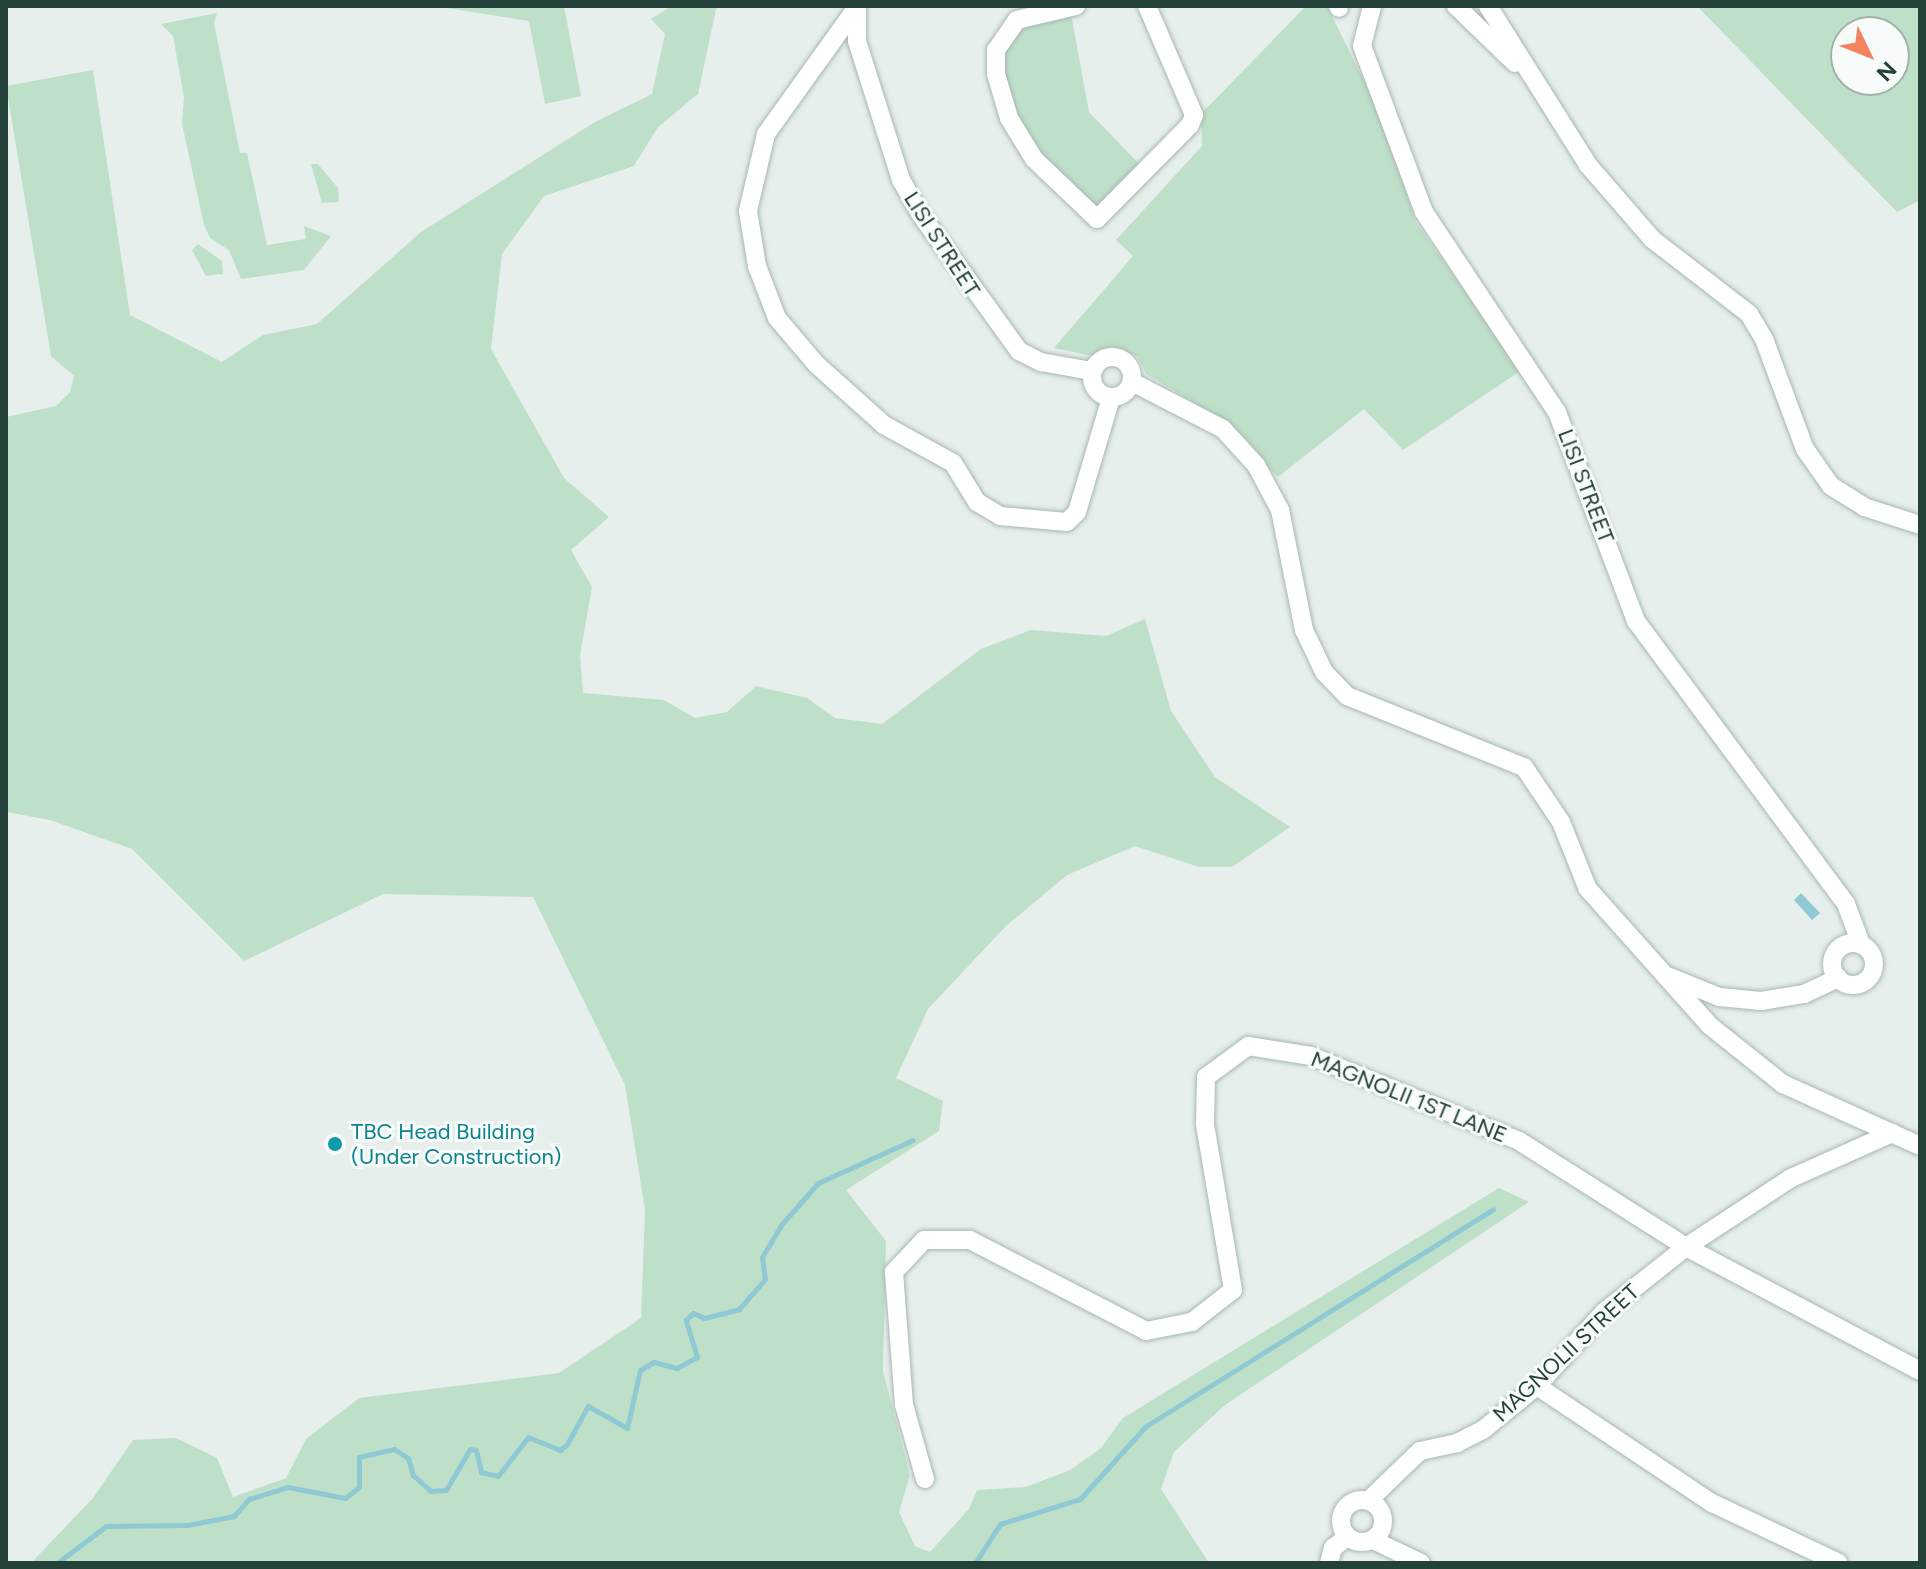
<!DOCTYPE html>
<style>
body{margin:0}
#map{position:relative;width:1926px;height:1569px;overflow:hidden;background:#e6efeb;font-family:Figtree,sans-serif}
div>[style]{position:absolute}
.green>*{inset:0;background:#bfe0c8}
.water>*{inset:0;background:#8ec9d4}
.stream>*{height:5px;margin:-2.5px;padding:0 2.5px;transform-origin:2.5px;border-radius:2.5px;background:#8ec9d4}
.roads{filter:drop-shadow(0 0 2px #a8b8b2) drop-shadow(0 0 2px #a8b8b2)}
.minor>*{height:18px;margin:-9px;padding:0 9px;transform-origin:9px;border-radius:9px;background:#fff}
.minor>.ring{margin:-9px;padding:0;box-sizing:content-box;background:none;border:18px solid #fff;border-radius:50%}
.dots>*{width:22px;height:22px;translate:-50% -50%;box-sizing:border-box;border:4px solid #f7fbf9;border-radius:50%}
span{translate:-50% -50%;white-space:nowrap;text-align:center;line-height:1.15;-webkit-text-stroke:6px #f7fbf9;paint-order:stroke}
.street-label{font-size:22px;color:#24423a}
.culture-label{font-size:22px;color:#0d838f}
.left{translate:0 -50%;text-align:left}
.frame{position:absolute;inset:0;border:8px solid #24423a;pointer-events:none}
.north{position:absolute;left:1830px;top:16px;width:80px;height:80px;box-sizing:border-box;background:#f7fbf9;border:2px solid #a3b1ad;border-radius:50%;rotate:133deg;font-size:22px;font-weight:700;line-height:32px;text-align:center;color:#24423a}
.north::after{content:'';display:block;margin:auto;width:28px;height:36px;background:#f4845f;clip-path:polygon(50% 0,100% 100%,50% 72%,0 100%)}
</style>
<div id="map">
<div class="green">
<i style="clip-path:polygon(434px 6px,564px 6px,581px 96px,545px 104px,529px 21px)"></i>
<i style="clip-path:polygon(672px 6px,723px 6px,716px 9px,698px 94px,658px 127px,634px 166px,544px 196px,502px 254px,491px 349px,564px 478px,609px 517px,571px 550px,592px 587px,580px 656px,583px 693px,664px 700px,695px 718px,727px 712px,756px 686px,807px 698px,835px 718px,882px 724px,981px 649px,1031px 630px,1106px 636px,1145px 619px,1171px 711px,1215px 777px,1290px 827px,1232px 867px,1199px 867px,1135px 846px,1067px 875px,1006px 926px,928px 1009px,896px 1078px,943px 1101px,939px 1131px,846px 1190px,886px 1241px,883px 1371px,910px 1475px,899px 1512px,915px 1546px,930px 1552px,969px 1509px,977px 1490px,1026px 1487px,1070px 1470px,1101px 1448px,1123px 1418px,1499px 1188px,1529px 1202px,1225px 1405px,1174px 1452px,1161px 1489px,1209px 1563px,31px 1563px,93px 1498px,133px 1440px,176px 1438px,217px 1458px,233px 1497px,286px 1478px,306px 1439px,359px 1398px,559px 1373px,641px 1318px,645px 1210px,625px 1085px,533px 897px,383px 894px,244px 961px,132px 849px,50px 820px,6px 812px,6px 417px,56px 406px,70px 392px,74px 376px,51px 356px,6px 86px,93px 70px,130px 315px,222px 362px,263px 335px,317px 324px,421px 232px,595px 122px,652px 94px,665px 34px,651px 19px)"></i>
<i style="clip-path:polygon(1306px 6px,1327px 6px,1376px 105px,1416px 222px,1520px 371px,1403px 450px,1364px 409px,1278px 477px,1220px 418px,1146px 374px,1138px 357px,1112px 346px,1092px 356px,1054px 348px,1133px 256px,1116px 240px,1202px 146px,1201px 114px)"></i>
<i style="clip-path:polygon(evenodd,1697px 6px,1920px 6px,1920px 200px,1897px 212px,1697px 6px,1846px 32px,1894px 32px,1894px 80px,1846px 80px,1846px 32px)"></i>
<i style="clip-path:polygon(1070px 8px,1089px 112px,1145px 170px,1097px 219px,1034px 159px,996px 74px,1004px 34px)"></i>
<i style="clip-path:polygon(217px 13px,214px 23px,240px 153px,247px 153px,267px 245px,306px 239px,304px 226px,331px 236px,304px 270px,241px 279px,229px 250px,210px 238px,204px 225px,182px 124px,184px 97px,173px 36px,161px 24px)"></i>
<i style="clip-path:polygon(311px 164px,318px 164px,338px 188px,339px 202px,322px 203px)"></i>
<i style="clip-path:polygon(198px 244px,222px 261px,223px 274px,206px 276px,192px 250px)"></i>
</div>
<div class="water">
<i style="clip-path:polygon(1801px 893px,1820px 913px,1812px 920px,1794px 900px)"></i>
</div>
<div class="stream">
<i style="left:57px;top:1563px;width:61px;rotate:-37.1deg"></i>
<i style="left:106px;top:1526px;width:82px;rotate:-0.7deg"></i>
<i style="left:188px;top:1525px;width:47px;rotate:-11.1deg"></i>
<i style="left:234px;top:1516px;width:23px;rotate:-49deg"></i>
<i style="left:249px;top:1499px;width:41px;rotate:-17.1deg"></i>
<i style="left:288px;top:1487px;width:58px;rotate:10.9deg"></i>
<i style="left:345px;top:1498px;width:18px;rotate:-38deg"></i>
<i style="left:359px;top:1487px;width:30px;rotate:-90deg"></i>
<i style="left:359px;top:1457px;width:36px;rotate:-13deg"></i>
<i style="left:394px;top:1449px;width:17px;rotate:33deg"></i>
<i style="left:408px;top:1458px;width:18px;rotate:74deg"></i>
<i style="left:413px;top:1475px;width:24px;rotate:42deg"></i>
<i style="left:431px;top:1491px;width:15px;rotate:-4deg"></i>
<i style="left:446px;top:1490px;width:48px;rotate:-59.7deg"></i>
<i style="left:470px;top:1449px;width:6px;rotate:9deg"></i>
<i style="left:476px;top:1450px;width:23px;rotate:77deg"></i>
<i style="left:481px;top:1472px;width:17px;rotate:13deg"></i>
<i style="left:498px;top:1476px;width:49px;rotate:-52.4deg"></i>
<i style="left:528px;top:1437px;width:35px;rotate:22deg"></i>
<i style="left:560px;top:1450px;width:9px;rotate:-41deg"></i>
<i style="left:567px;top:1444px;width:43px;rotate:-61.1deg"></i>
<i style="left:588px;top:1406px;width:45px;rotate:29.4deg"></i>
<i style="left:627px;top:1428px;width:59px;rotate:-77.4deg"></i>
<i style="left:640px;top:1370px;width:16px;rotate:-30deg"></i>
<i style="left:654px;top:1362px;width:24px;rotate:15deg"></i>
<i style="left:677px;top:1368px;width:23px;rotate:-29deg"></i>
<i style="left:697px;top:1357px;width:39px;rotate:-107deg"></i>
<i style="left:686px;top:1320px;width:10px;rotate:-45deg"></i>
<i style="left:693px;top:1313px;width:12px;rotate:24deg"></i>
<i style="left:704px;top:1318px;width:36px;rotate:-14deg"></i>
<i style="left:739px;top:1309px;width:40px;rotate:-49deg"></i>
<i style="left:765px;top:1279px;width:22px;rotate:-98deg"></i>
<i style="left:762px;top:1257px;width:37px;rotate:-59deg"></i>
<i style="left:781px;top:1225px;width:56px;rotate:-48.6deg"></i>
<i style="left:818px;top:1183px;width:104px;rotate:-24.4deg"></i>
<i style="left:975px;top:1563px;width:46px;rotate:-57.3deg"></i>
<i style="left:1000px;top:1524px;width:84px;rotate:-17.4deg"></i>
<i style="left:1080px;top:1499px;width:98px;rotate:-47.9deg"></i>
<i style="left:1146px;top:1426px;width:409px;rotate:-32deg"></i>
</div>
<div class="roads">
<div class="minor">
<i style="left:857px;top:6px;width:35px;rotate:90deg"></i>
<i style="left:857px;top:41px;width:146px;rotate:72.4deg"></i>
<i style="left:901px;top:180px;width:40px;rotate:60.3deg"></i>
<i style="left:921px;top:215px;width:168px;rotate:54.2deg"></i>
<i style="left:1019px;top:351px;width:25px;rotate:27deg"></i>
<i style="left:1041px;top:362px;width:52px;rotate:10deg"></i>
<i style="left:1076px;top:6px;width:61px;rotate:166.7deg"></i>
<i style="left:1017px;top:20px;width:37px;rotate:125deg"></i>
<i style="left:996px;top:50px;width:24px;rotate:90deg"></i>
<i style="left:996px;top:74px;width:46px;rotate:73.5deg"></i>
<i style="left:1009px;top:118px;width:48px;rotate:58.6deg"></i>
<i style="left:1034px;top:159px;width:87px;rotate:43.6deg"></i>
<i style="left:1097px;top:219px;width:132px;rotate:-45.3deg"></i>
<i style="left:1190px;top:125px;width:11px;rotate:-68deg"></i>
<i style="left:1194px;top:115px;width:119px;rotate:-113.3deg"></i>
<i style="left:1338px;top:6px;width:2px;rotate:63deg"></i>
<i style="left:1372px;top:6px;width:41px;rotate:104deg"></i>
<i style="left:1362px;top:46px;width:177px;rotate:69.5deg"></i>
<i style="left:1424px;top:212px;width:240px;rotate:56.4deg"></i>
<i style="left:1557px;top:412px;width:223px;rotate:69.3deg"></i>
<i style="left:1636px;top:621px;width:352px;rotate:53.4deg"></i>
<i style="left:1846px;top:904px;width:43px;rotate:69.4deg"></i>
<i style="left:1456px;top:6px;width:82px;rotate:44deg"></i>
<i style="left:1488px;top:6px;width:188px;rotate:57.8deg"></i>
<i style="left:1588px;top:165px;width:98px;rotate:49.1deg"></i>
<i style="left:1652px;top:239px;width:123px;rotate:37.7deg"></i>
<i style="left:1749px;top:314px;width:29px;rotate:59deg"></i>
<i style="left:1764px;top:339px;width:117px;rotate:69.6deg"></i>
<i style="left:1805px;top:449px;width:45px;rotate:54.9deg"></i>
<i style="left:1831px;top:486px;width:39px;rotate:32deg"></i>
<i style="left:1864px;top:507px;width:59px;rotate:17.8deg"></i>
<i style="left:857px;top:7px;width:156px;rotate:125.6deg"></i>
<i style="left:766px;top:134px;width:79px;rotate:103.2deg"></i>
<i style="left:748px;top:211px;width:56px;rotate:80.7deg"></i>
<i style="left:757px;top:266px;width:56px;rotate:69deg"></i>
<i style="left:777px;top:318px;width:60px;rotate:49.7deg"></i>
<i style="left:816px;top:364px;width:91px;rotate:41.9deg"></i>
<i style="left:884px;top:425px;width:79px;rotate:28.8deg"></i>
<i style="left:953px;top:463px;width:46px;rotate:58.4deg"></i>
<i style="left:977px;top:502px;width:27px;rotate:31deg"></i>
<i style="left:1000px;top:516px;width:67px;rotate:5.1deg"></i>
<i style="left:1067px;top:522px;width:14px;rotate:-45deg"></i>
<i style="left:1077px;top:512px;width:119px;rotate:-73.4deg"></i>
<i class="ring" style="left:1092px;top:357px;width:22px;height:22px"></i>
<i style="left:1132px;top:382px;width:102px;rotate:27.3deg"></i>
<i style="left:1223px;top:429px;width:49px;rotate:47.5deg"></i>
<i style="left:1256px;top:465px;width:51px;rotate:61.9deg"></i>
<i style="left:1280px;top:510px;width:122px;rotate:78.7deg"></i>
<i style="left:1304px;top:630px;width:47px;rotate:64.5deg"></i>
<i style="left:1324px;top:672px;width:33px;rotate:46deg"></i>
<i style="left:1347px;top:696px;width:191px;rotate:21.9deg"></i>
<i style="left:1524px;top:767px;width:66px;rotate:56.1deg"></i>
<i style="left:1561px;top:822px;width:72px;rotate:68.1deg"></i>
<i style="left:1588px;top:889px;width:182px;rotate:48.3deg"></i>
<i style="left:1709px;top:1025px;width:95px;rotate:38.6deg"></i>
<i style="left:1783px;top:1084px;width:150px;rotate:24.3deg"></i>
<i class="ring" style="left:1832px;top:943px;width:24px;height:24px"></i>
<i style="left:1670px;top:977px;width:53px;rotate:22.2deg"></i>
<i style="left:1719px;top:997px;width:42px;rotate:5.4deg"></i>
<i style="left:1761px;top:1001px;width:44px;rotate:-9.2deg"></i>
<i style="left:1804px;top:994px;width:38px;rotate:-25deg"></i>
<i style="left:1537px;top:1386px;width:211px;rotate:33.8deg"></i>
<i style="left:1712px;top:1503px;width:140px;rotate:25.3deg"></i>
<i style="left:925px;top:1479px;width:77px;rotate:-105.8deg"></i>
<i style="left:904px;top:1405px;width:133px;rotate:-94.3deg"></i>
<i style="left:894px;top:1272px;width:44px;rotate:-46.8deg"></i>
<i style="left:924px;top:1240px;width:46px"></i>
<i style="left:970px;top:1240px;width:198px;rotate:27.3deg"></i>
<i style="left:1146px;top:1331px;width:47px;rotate:-11.1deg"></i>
<i style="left:1192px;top:1322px;width:52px;rotate:-38deg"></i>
<i style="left:1233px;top:1290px;width:168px;rotate:-99.6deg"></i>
<i style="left:1205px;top:1124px;width:47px;rotate:-88.8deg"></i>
<i style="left:1206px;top:1077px;width:52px;rotate:-36.4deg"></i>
<i style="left:1248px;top:1046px;width:64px;rotate:9deg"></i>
<i style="left:1311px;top:1056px;width:225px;rotate:22.2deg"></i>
<i style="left:1519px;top:1141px;width:198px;rotate:32.4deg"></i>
<i style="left:1686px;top:1247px;width:265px;rotate:27.9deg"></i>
<i class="ring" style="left:1341px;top:1500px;width:24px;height:24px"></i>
<i style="left:1368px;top:1501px;width:72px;rotate:-43.9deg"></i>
<i style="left:1420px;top:1451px;width:38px;rotate:-12deg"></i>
<i style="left:1457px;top:1443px;width:30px;rotate:-27deg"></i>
<i style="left:1484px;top:1429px;width:68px;rotate:-39.1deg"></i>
<i style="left:1537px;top:1386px;width:100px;rotate:-47.8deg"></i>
<i style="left:1604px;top:1312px;width:105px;rotate:-38.4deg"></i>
<i style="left:1686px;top:1247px;width:126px;rotate:-33.3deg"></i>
<i style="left:1791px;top:1178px;width:111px;rotate:-24deg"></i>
<i style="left:1373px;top:1540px;width:53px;rotate:25.6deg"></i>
<i style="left:1329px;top:1563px;width:16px;rotate:-75deg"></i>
<i style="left:1333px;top:1548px;width:18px;rotate:-38deg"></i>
</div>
</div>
<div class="dots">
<i style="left:335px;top:1144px;background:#0f9aa8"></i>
</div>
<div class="street-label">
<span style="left:942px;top:244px;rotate:57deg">LISI STREET</span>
<span style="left:1586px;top:486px;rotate:69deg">LISI STREET</span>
<span style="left:1409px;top:1097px;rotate:22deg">MAGNOLII 1ST LANE</span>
<span style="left:1566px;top:1353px;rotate:-43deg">MAGNOLII STREET</span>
</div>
<div class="culture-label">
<span class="left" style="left:351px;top:1144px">TBC Head Building<br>(Under Construction)</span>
</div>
<div class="frame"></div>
<div class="north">N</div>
</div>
